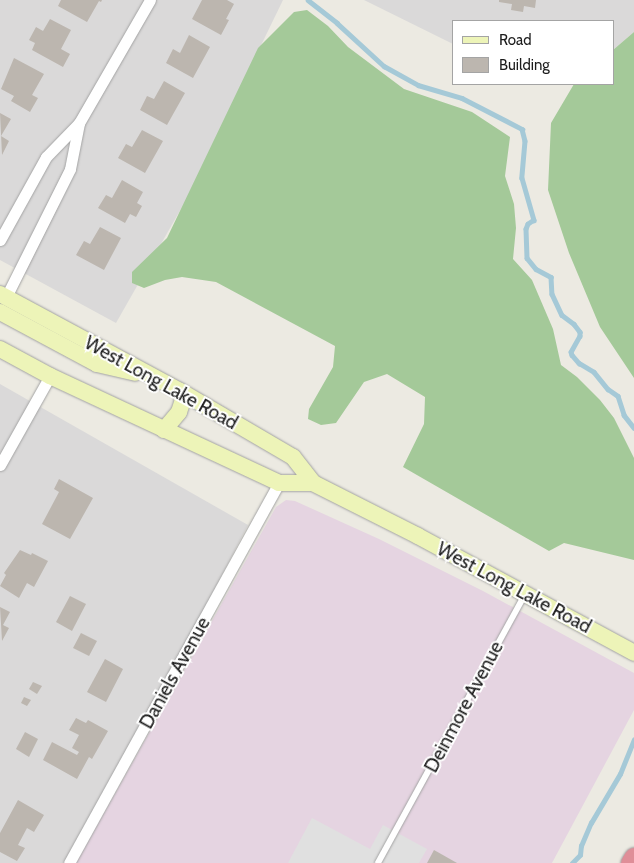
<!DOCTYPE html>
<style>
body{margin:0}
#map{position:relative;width:634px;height:863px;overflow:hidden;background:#eceae2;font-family:Cabin,sans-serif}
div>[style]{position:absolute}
.residential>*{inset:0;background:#dad9d9}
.industrial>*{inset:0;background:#e5d4e1}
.forest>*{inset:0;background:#a4c999}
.parking>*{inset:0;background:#e0e0e0}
.stream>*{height:4.5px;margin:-2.25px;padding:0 2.25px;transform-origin:2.25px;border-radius:2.25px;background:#a5c9d7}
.building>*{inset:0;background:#bcb6af}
.roads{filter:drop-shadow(0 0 1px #a3a3a3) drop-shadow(0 0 1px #a3a3a3)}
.service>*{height:5.5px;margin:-2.75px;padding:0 2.75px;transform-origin:2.75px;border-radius:2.75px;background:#fff}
.minor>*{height:11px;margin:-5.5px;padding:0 5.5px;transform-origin:5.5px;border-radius:5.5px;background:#fff}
.secondary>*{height:16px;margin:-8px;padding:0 8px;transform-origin:8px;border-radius:8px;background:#edf4b8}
.motorway>*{height:21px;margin:-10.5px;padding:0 10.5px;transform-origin:10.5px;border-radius:10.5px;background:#df8e98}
span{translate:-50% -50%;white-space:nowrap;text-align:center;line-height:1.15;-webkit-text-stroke:4px #fff;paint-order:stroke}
.street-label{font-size:19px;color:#1c1c1c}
.legend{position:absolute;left:452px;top:20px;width:162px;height:65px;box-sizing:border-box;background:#fff;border:1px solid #a4a4a4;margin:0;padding:6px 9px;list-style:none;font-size:15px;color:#1c1c1c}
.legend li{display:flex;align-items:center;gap:10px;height:25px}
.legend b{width:25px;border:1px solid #a4a4a4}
</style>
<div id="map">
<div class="residential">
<i style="clip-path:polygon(0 0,283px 0,186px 200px,116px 323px,0 260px)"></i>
<i style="clip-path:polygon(364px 0,634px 0,634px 32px,613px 50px,613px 21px,453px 21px,453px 44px)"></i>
<i style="clip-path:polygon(0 384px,248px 525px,72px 863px,0 863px)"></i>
</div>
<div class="industrial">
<i style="clip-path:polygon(286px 500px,295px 501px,379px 539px,483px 591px,634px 673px,634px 710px,552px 863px,76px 863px,276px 507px)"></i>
</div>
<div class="forest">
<i style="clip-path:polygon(307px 10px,328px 26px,348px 47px,404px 89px,472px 112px,510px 137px,505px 176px,514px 204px,516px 228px,513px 259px,532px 280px,553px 329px,561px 365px,577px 377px,600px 400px,614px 418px,634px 458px,634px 560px,564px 543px,549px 551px,403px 467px,424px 424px,425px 397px,387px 374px,364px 382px,336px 423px,321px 425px,308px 419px,309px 409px,333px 367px,335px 346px,216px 282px,182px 277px,165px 280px,144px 288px,132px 283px,132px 272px,167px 238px,258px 48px,294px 12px)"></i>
<i style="clip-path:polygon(634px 32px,634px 378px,600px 327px,569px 253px,548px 190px,551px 123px,574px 84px,613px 84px,613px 50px)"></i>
</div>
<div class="parking">
<i style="clip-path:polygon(312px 818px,370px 849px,383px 825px,427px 849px,419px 863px,288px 863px)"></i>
</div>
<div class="stream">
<i style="left:308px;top:0;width:37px;rotate:38deg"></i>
<i style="left:337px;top:23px;width:64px;rotate:42.5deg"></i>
<i style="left:384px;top:66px;width:39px;rotate:29deg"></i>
<i style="left:418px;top:85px;width:46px;rotate:16.5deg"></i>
<i style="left:462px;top:98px;width:68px;rotate:27.3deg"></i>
<i style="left:522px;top:129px;width:12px;rotate:76deg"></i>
<i style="left:525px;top:141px;width:37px;rotate:95deg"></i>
<i style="left:522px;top:178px;width:44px;rotate:74.1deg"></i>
<i style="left:534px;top:220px;width:7px;rotate:146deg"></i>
<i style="left:528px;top:224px;width:5px;rotate:112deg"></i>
<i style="left:526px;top:229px;width:29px;rotate:88deg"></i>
<i style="left:527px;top:258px;width:14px;rotate:51deg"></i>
<i style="left:536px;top:269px;width:17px;rotate:28deg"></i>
<i style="left:551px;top:277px;width:17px;rotate:87deg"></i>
<i style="left:552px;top:294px;width:23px;rotate:65deg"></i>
<i style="left:562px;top:315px;width:15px;rotate:37deg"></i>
<i style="left:574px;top:324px;width:10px;rotate:53deg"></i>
<i style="left:580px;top:332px;width:4px;rotate:90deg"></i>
<i style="left:580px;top:336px;width:18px;rotate:119deg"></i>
<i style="left:571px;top:352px;width:3px;rotate:72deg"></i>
<i style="left:572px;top:355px;width:11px;rotate:49deg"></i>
<i style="left:579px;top:363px;width:17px;rotate:31deg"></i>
<i style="left:594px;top:372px;width:22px;rotate:51deg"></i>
<i style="left:608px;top:389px;width:12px;rotate:35deg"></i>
<i style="left:618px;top:396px;width:20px;rotate:72deg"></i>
<i style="left:624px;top:415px;width:16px;rotate:52deg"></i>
<i style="left:572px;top:863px;width:11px;rotate:-45deg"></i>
<i style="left:580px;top:855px;width:9px;rotate:-84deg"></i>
<i style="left:581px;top:846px;width:25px;rotate:-67deg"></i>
<i style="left:591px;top:823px;width:57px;rotate:-59.4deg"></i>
<i style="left:620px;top:774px;width:37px;rotate:-68deg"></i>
</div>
<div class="building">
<i style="clip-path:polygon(61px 0,102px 0,101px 2px,99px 1px,87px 22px,58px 6px)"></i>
<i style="clip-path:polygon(202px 0,227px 0,234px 4px,226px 19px,229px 20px,221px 35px,192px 19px)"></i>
<i style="clip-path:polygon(499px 0,536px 0,535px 8px,524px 6px,523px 12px,511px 10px,512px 4px,499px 2px)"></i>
<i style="clip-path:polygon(50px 19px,71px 30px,61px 49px,70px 54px,63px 67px,32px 50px,35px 43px,29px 40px,36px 27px,43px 31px)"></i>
<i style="clip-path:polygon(189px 35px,210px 47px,193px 78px,166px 63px,173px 49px,180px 53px)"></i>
<i style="clip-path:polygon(14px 58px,44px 74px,32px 95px,38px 98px,30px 112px,11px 101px,14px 96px,1px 89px)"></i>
<i style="clip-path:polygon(164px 81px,185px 93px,167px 125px,140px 110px,147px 96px,154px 99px)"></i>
<i style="clip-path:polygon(0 113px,11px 119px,1px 136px,9px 141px,2px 155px)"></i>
<i style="clip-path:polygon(142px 130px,163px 141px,145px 173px,118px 158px,126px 144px,132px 147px)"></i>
<i style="clip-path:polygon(122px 180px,143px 192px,137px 203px,142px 206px,136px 217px,130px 214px,125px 223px,98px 208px,106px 195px,112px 198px)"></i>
<i style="clip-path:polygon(100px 227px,121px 238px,104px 270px,76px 255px,84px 241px,90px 244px)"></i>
<i style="clip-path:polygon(59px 479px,93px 498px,70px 539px,42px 524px,59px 492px,54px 489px)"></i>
<i style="clip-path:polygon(20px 550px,31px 555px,32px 553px,48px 561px,34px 587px,27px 583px,19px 598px,0 586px,6px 575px,4px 573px)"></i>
<i style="clip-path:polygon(70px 596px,86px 604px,72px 631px,56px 622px)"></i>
<i style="clip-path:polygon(0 607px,10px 612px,3px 625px,9px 628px,2px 641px)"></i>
<i style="clip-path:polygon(81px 633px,97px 641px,89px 656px,73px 648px)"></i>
<i style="clip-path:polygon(105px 659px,123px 669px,106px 702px,87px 692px)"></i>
<i style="clip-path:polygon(33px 682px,42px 686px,37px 694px,29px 689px)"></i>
<i style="clip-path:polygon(24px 697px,31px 700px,27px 706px,21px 703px)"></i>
<i style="clip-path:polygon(76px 718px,86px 723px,88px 720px,108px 731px,92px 759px,89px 757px,77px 779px,43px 760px,52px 742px,77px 755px,79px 752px,72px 748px,79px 735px,69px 730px)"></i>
<i style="clip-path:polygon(25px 732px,38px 739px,29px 757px,16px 749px)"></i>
<i style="clip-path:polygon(18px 800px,44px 815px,34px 832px,27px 828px,18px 845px,25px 848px,17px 861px,0 852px,0 833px)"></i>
<i style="clip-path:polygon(434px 850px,457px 863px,427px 863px)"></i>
</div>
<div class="roads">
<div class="service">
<i style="left:378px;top:863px;width:304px;rotate:-61.3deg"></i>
</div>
<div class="minor">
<i style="left:0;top:240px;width:95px;rotate:-61deg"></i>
<i style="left:46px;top:157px;width:47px;rotate:-45.9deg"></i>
<i style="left:79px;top:123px;width:142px;rotate:-60deg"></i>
<i style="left:6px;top:297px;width:143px;rotate:-63.4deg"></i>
<i style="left:70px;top:169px;width:47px;rotate:-78.9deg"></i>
<i style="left:0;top:465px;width:102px;rotate:-60.7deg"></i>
<i style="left:69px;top:863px;width:434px;rotate:-61.1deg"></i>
</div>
<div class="secondary">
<i style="left:0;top:294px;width:204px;rotate:28.3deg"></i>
<i style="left:180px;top:391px;width:131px;rotate:30.3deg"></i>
<i style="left:293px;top:457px;width:33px;rotate:52deg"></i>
<i style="left:313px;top:483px;width:118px;rotate:26.8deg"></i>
<i style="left:418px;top:536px;width:246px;rotate:28.4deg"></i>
<i style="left:0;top:312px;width:110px;rotate:28.2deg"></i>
<i style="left:97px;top:364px;width:39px;rotate:13deg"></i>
<i style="left:0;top:349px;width:57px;rotate:28.4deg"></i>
<i style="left:50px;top:376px;width:253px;rotate:25deg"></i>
<i style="left:279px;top:483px;width:34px"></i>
<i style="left:164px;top:430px;width:23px;rotate:-50deg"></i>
<i style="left:179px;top:412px;width:13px;rotate:-72deg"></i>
<i style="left:183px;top:400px;width:9px;rotate:-108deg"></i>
</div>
<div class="motorway">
<i style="left:631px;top:863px;width:6px;rotate:-59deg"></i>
</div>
</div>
<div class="street-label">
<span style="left:161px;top:383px;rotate:29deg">West Long Lake Road</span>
<span style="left:514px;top:588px;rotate:28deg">West Long Lake Road</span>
<span style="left:175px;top:673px;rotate:-61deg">Daniels Avenue</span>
<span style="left:464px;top:707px;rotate:-62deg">Deinmore Avenue</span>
</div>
<ul class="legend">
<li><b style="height:6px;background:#edf4b8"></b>Road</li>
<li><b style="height:14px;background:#bcb6af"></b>Building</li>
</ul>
</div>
